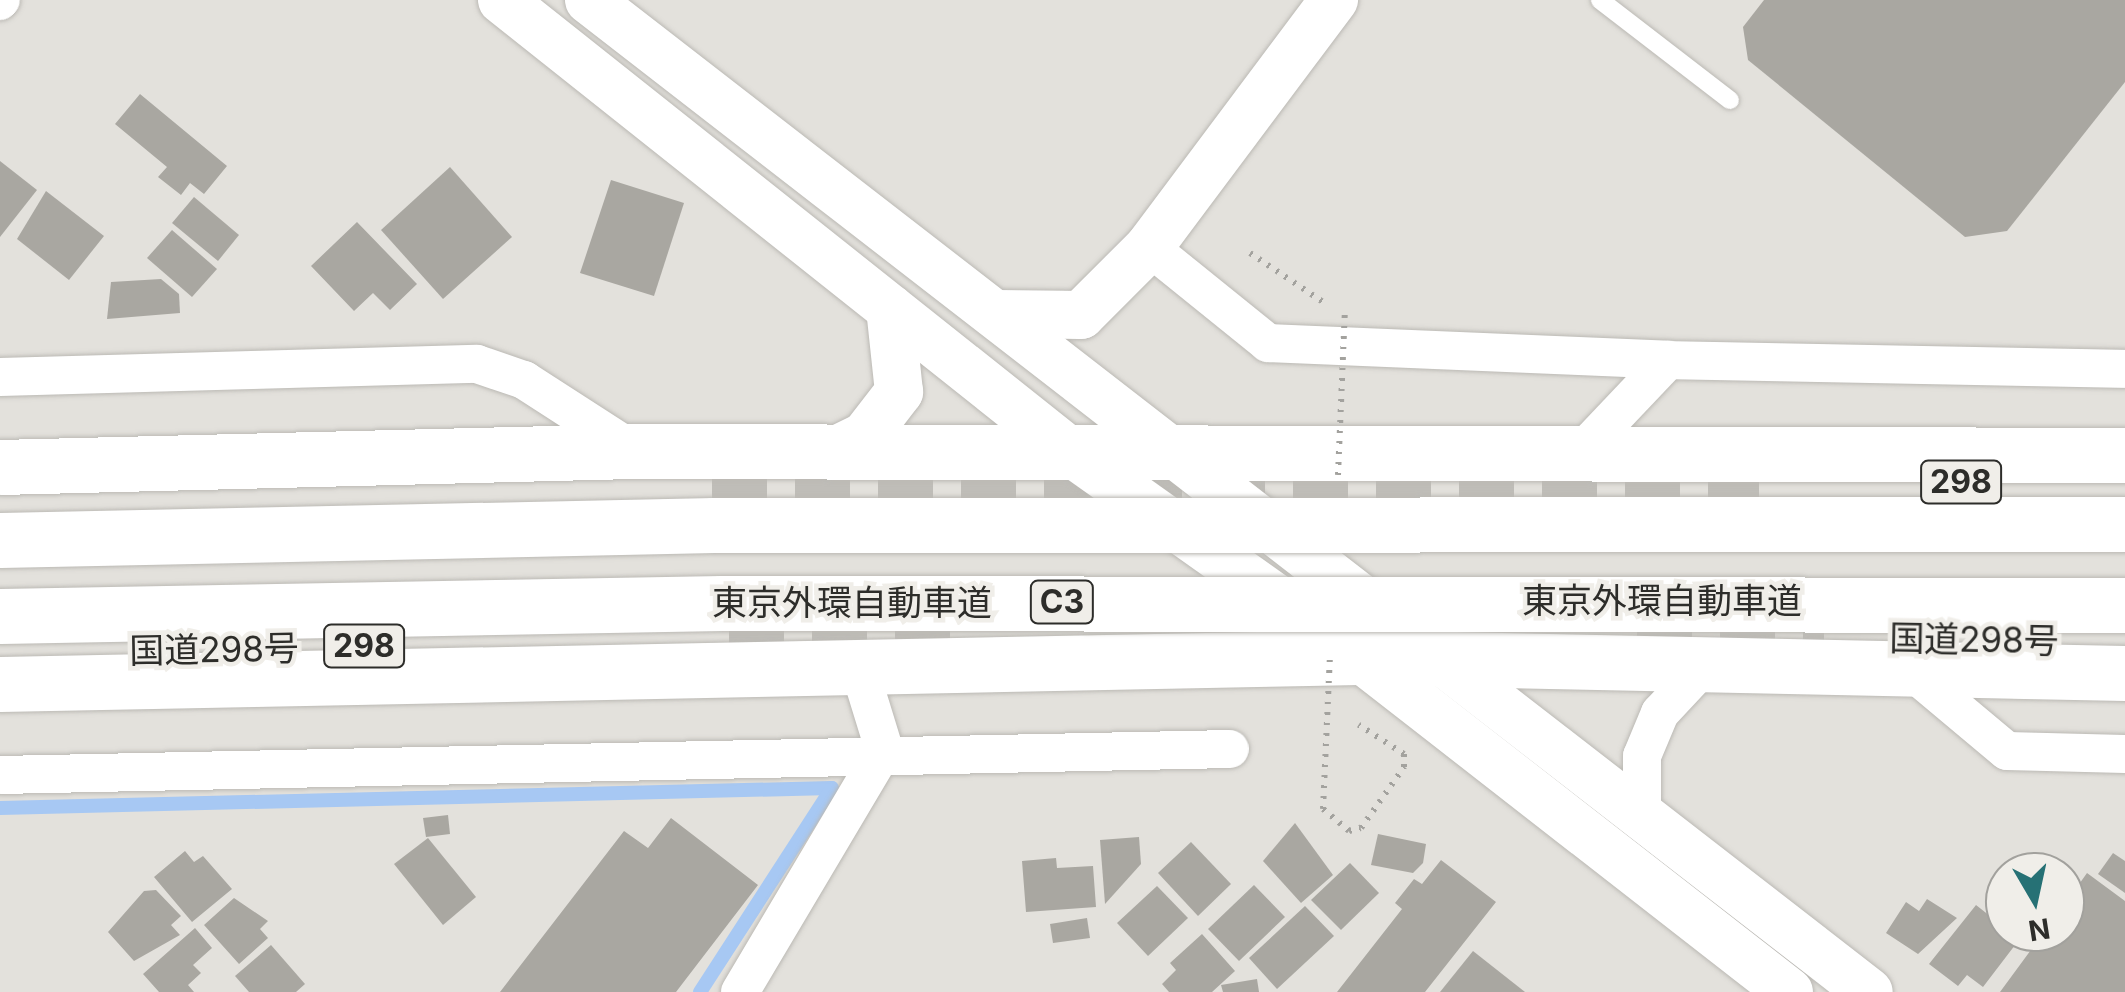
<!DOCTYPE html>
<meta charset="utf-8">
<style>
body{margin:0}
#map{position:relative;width:2125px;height:992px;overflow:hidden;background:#e3e1dc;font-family:Inter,"Noto Sans JP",sans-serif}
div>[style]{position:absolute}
.stream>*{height:14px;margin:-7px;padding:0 7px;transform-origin:7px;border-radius:7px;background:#a7c8f3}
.building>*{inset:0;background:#a9a7a1}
.trunk-tunnel>*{height:55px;margin-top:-27.5px;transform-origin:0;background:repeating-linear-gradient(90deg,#bfbdb8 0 55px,transparent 0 83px)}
.path>*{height:6px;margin-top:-3px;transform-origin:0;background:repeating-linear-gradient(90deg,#a3a29e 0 2.5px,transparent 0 10.5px)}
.roads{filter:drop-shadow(0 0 2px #bbb9b4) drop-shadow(0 0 2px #bbb9b4)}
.service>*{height:18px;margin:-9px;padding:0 9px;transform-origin:9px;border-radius:9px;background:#fff}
.minor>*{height:38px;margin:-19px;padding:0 19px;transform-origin:19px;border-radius:19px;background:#fff}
.tertiary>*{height:48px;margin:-24px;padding:0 24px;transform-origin:24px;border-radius:24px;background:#fff}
.trunk>*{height:55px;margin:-27.5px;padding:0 27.5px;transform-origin:27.5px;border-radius:27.5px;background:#fff}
.path-bridge>*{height:6px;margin-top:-3px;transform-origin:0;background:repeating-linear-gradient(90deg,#a3a29e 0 2.5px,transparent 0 10.5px)}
.bridges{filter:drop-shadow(0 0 2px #bbb9b4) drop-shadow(0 0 2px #bbb9b4)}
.motorway-bridge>*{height:55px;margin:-27.5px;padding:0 27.5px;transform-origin:27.5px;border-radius:27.5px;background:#fff}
span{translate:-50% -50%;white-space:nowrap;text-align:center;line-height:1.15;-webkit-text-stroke:9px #f0eee9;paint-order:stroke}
.shield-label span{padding:2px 8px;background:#f0eee9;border:2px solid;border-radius:8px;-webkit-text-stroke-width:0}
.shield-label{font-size:32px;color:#2d2d2a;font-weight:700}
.street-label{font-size:35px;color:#2d2d2a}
.north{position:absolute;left:1985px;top:852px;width:100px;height:100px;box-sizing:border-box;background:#f0eee9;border:2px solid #a2a19d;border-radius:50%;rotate:171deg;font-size:28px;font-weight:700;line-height:40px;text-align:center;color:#2d2d2a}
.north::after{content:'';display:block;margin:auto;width:35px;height:45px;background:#267175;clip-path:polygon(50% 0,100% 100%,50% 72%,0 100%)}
</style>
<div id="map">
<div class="stream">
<i style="left:0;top:808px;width:832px;rotate:-1.38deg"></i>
<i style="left:832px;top:788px;width:243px;rotate:122.9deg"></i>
</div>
<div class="building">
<i style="clip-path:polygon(1764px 0,2125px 0,2125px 82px,2007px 231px,1965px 237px,1748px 60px,1743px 27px)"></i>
<i style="clip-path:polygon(140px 94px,227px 166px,204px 194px,190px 183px,181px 195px,158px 177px,167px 167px,115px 124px)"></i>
<i style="clip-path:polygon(0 161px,37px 190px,0 237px)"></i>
<i style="clip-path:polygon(450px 167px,512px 237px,443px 299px,381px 230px)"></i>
<i style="clip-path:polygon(611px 180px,684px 203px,654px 296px,580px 273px)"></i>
<i style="clip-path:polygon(46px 191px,104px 236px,69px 280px,17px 239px)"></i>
<i style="clip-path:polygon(194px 197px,239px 235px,218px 261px,172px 223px)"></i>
<i style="clip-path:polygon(357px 222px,417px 284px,390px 310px,373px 293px,354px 311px,311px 266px)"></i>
<i style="clip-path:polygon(172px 230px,217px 269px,192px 297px,147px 258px)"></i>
<i style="clip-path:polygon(161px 279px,179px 294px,180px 313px,107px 319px,111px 282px)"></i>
<i style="clip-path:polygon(448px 815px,450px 834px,426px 837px,423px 818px)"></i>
<i style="clip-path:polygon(671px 818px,758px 885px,676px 992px,500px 992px,624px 831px,648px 848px)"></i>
<i style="clip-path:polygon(1295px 823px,1333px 875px,1301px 903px,1263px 861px)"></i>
<i style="clip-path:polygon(1378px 834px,1426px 844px,1423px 863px,1413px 873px,1371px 865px)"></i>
<i style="clip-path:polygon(1139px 837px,1141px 864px,1105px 904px,1100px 840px)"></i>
<i style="clip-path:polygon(428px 838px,476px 897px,443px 925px,394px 864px)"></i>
<i style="clip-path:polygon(1191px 842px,1231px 884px,1198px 916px,1158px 873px)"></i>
<i style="clip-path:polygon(185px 851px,194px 862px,203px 856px,232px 889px,192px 922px,154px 877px)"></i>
<i style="clip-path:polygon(2113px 853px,2125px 861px,2125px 893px,2098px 874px)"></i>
<i style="clip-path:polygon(1056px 858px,1057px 868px,1093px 866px,1096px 907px,1026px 912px,1022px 861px)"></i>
<i style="clip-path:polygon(1441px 860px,1496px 902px,1425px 992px,1337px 992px,1402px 909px,1395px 903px,1414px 879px,1422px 884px)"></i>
<i style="clip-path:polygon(1350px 863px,1379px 893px,1341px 930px,1311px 900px)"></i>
<i style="clip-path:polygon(2087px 873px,2125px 901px,2125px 992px,2000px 992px,2044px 932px,2065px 932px,2065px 904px)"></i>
<i style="clip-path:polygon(1254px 885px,1285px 917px,1239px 961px,1208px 929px)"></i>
<i style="clip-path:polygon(1157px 886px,1188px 918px,1148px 956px,1117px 923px)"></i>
<i style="clip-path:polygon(156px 890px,181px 916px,171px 925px,180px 935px,134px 961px,108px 932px,144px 891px)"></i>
<i style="clip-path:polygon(234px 898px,268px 921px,260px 929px,268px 938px,239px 964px,204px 925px)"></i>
<i style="clip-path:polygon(1927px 899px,1957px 918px,1918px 954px,1886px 933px,1906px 902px,1919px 911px)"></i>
<i style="clip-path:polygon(1976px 905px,1995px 920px,2005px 912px,2005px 932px,2025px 932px,1983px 987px,1967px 975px,1958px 986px,1929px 964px)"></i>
<i style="clip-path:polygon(1305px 906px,1334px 936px,1277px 989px,1249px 958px)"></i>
<i style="clip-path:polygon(1087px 918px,1090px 938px,1053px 943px,1050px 924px)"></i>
<i style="clip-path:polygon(195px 928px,212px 948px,193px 965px,201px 973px,188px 985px,194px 992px,159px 992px,143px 974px)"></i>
<i style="clip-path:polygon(1202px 934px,1235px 971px,1212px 992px,1169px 992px,1162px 984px,1176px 970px,1170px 963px)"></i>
<i style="clip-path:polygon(271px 945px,305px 984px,296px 992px,249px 992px,235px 976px)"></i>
<i style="clip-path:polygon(1473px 951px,1525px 992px,1440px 992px)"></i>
<i style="clip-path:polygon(1257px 979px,1259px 992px,1223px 992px,1221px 985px)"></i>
</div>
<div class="trunk-tunnel">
<i style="left:712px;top:487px;width:1047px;rotate:-0.33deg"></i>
<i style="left:1637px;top:637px;width:187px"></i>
<i style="left:729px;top:639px;width:227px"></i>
</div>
<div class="path">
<i style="left:1250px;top:253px;width:88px;rotate:33.9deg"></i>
<i style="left:1323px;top:809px;width:34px;rotate:40deg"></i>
<i style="left:1349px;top:831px;width:12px;rotate:-14deg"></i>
<i style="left:1361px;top:828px;width:75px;rotate:-54.8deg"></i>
<i style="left:1404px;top:767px;width:13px;rotate:-90deg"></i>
<i style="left:1404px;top:754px;width:54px;rotate:-147.2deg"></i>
</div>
<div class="roads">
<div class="service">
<i style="left:1600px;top:0;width:164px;rotate:37.6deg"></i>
</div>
<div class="minor">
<i style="left:0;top:1px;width:1px;rotate:-45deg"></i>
<i style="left:1149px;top:247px;width:153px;rotate:38.9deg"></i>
<i style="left:1268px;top:343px;width:400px;rotate:2.4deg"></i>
<i style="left:0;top:377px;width:477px;rotate:-1.6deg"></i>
<i style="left:477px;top:364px;width:50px;rotate:18.8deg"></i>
<i style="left:524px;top:380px;width:131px;rotate:32.8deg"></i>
<i style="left:1578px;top:455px;width:131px;rotate:-46.5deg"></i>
<i style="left:1668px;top:360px;width:457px;rotate:1.1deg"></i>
<i style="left:1910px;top:670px;width:126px;rotate:39.9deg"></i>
<i style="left:2007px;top:751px;width:118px;rotate:1.5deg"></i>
<i style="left:0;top:775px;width:1230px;rotate:-1.21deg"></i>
<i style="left:1642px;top:813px;width:57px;rotate:-90deg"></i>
<i style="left:1642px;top:756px;width:47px;rotate:-67.3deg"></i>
<i style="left:1660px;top:713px;width:64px;rotate:-46.9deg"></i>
<i style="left:740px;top:992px;width:282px;rotate:-59.3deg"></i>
<i style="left:884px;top:749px;width:92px;rotate:-107.1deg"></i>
</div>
<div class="tertiary">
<i style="left:502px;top:0;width:728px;rotate:38.48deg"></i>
<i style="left:1072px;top:453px;width:352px;rotate:35.4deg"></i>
<i style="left:1359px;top:657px;width:545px;rotate:37.92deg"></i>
<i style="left:589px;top:0;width:1619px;rotate:37.78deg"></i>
<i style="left:996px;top:314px;width:85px;rotate:0.7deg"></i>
<i style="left:1081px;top:315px;width:96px;rotate:-45deg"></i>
<i style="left:1149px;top:247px;width:309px;rotate:-53.2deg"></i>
<i style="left:832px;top:452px;width:37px;rotate:-26deg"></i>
<i style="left:865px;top:436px;width:56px;rotate:-52.3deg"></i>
<i style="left:899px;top:392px;width:84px;rotate:-96.1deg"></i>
</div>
<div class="trunk">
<i style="left:0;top:467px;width:634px;rotate:-1.45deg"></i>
<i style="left:634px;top:451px;width:1491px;rotate:0.15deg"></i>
<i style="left:0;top:684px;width:1359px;rotate:-1.14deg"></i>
<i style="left:1359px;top:657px;width:766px;rotate:1.2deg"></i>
</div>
</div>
<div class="path-bridge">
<i style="left:1338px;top:475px;width:164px;rotate:-87.6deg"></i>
<i style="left:1323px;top:809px;width:157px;rotate:-87.4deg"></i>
</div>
<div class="bridges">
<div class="motorway-bridge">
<i style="left:0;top:540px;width:714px;rotate:-1.2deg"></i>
<i style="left:714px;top:525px;width:1411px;rotate:-0.04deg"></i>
<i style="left:0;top:616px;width:722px;rotate:-1.03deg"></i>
<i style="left:722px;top:603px;width:1403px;rotate:0.08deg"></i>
</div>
</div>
<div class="shield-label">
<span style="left:1961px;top:482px">298</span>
<span style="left:1062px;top:602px">C3</span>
<span style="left:364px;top:646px">298</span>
</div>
<div class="street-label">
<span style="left:1662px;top:600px">東京外環自動車道</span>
<span style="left:852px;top:602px">東京外環自動車道</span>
<span style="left:1974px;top:639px;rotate:1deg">国道298号</span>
<span style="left:214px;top:649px;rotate:-1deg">国道298号</span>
</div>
<div class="north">N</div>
</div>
